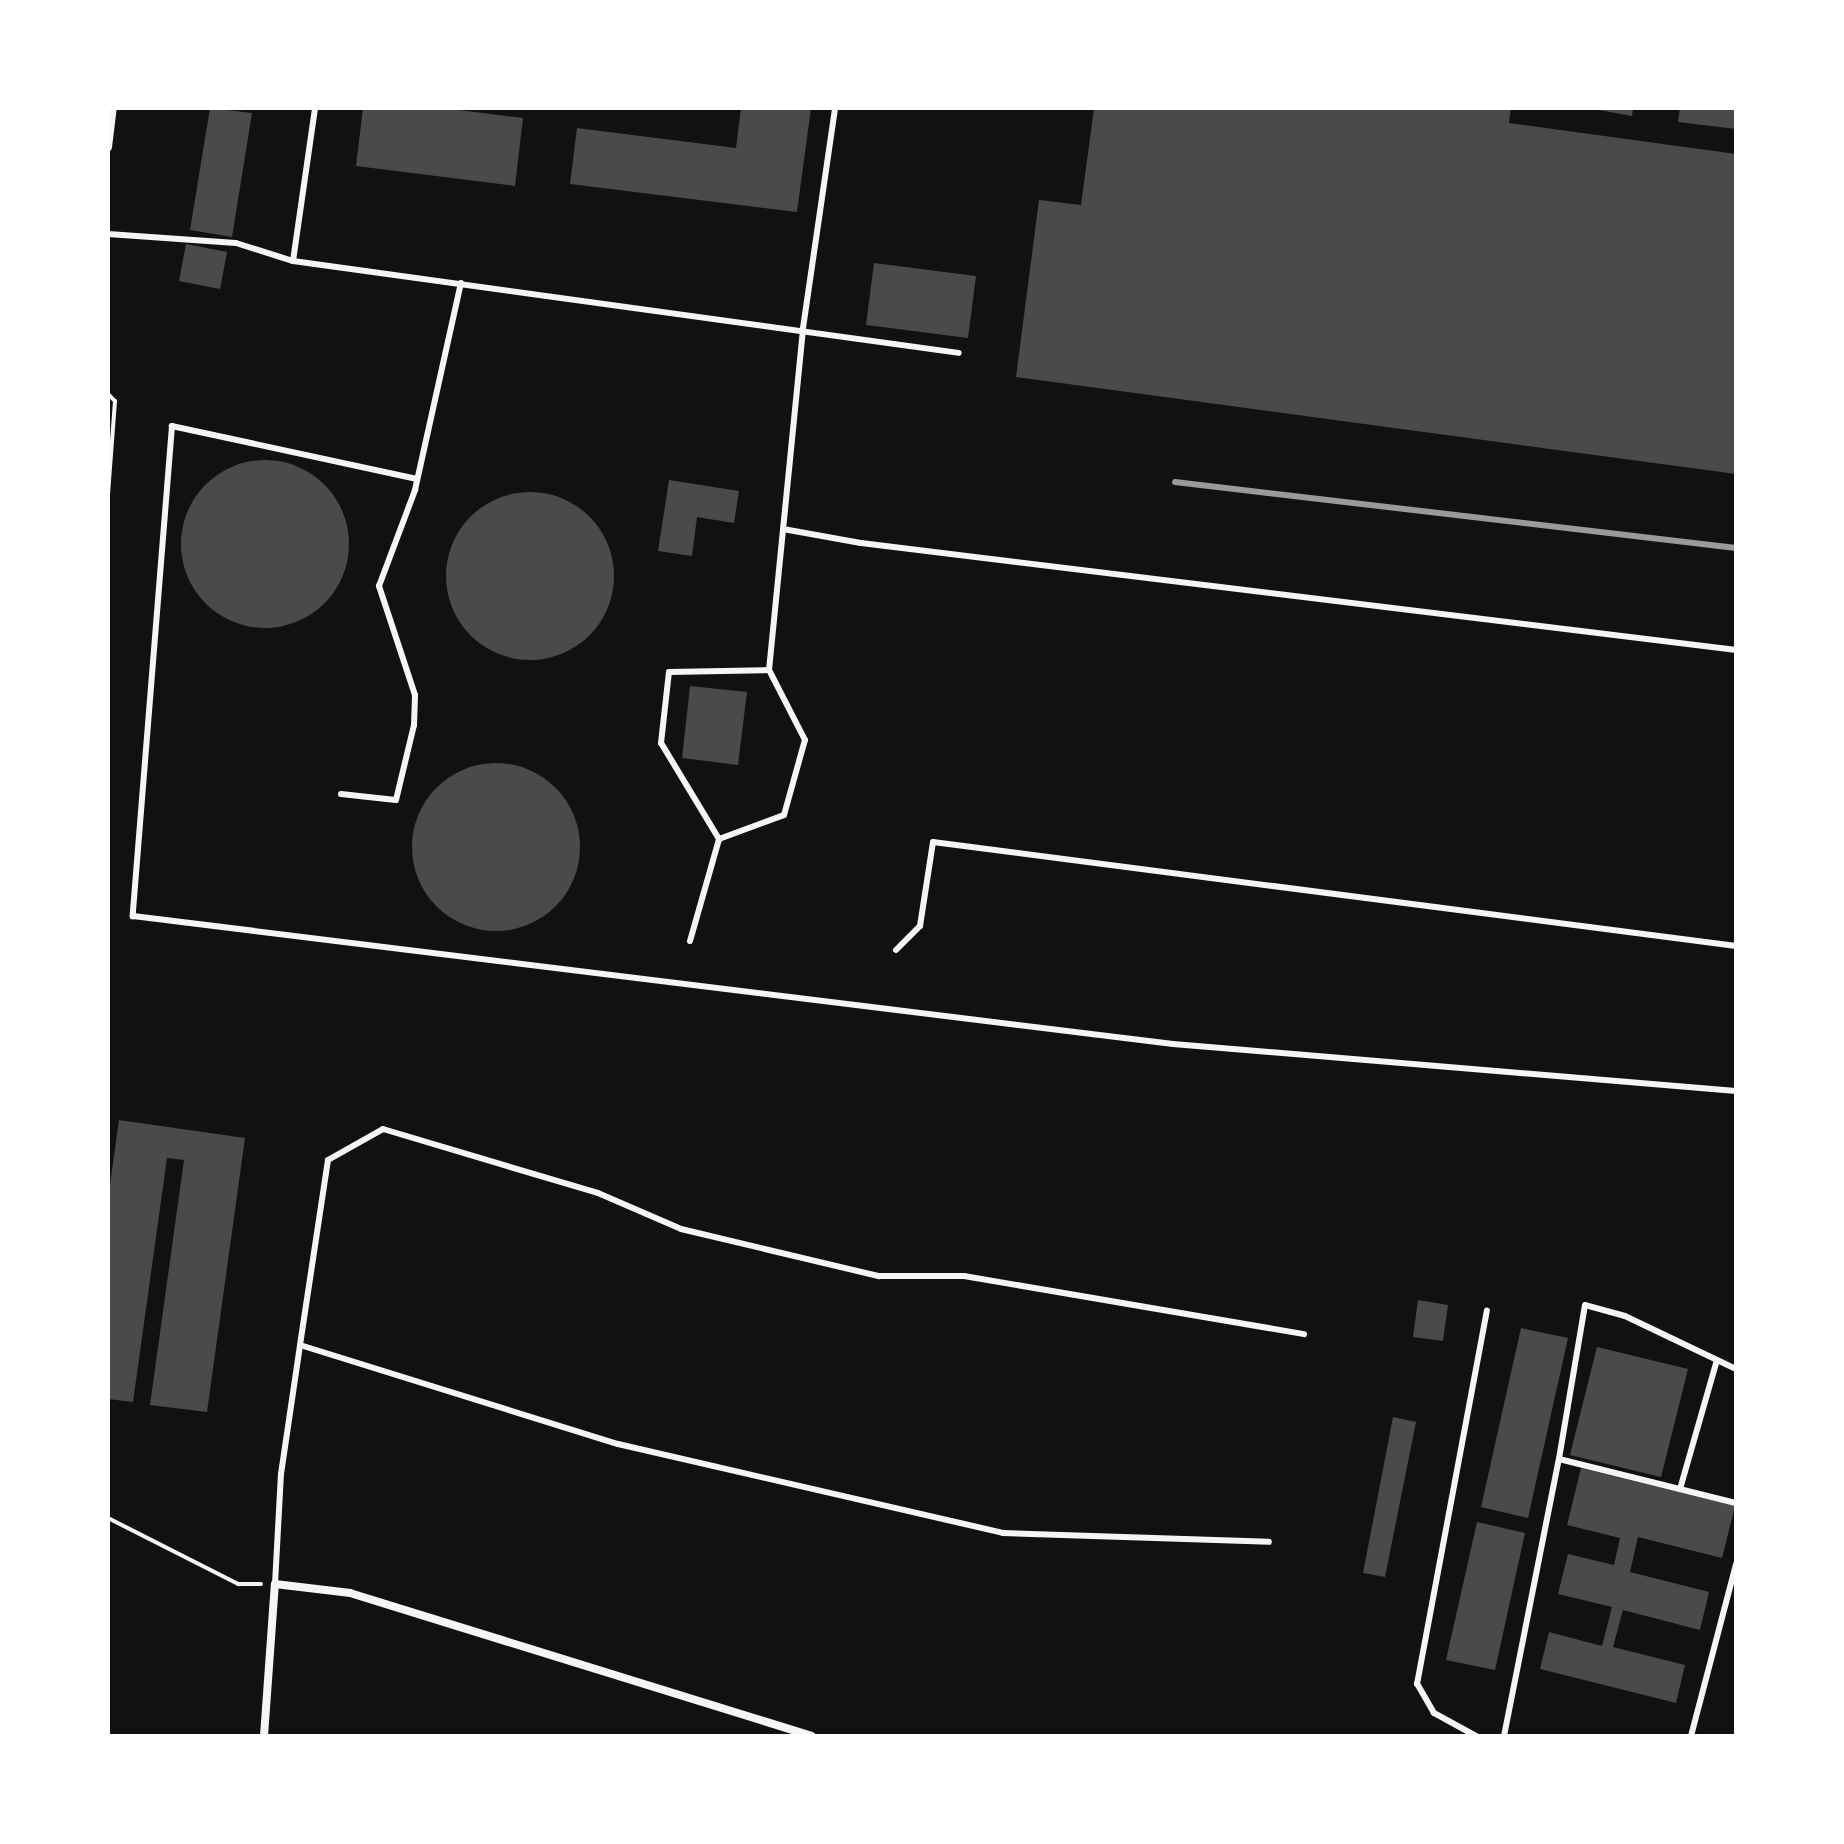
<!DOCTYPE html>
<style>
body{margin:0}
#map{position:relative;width:1844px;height:1844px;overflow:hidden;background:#111;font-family:"Fira Sans Condensed",sans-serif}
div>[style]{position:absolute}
.building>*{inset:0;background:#4a4a4a}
.round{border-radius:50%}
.path>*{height:4px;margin:-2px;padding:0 2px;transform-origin:2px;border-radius:2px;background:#f5f5f5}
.service>*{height:6px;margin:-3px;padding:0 3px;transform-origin:3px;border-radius:3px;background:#f5f5f5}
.minor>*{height:8px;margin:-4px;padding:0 4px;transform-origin:4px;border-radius:4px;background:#f5f5f5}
.rail>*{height:6px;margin:-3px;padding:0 3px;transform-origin:3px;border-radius:3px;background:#9a9a9a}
span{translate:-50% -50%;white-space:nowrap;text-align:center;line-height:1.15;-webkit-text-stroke:6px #fff;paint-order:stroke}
.frame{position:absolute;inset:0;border:110px solid #fff;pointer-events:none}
</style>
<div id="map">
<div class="building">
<i style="clip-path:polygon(210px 108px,252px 113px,232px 237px,190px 230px)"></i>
<i style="clip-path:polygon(363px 108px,443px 108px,523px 118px,515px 186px,356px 166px)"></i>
<i style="clip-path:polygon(741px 108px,811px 108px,797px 212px,570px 184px,577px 128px,736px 148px)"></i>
<i style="clip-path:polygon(1094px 108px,1511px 108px,1509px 123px,1736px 154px,1736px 474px,1016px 377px,1039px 200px,1081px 205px)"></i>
<i style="clip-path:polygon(1588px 108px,1633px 108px,1632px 116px)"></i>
<i style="clip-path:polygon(1680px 108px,1736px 108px,1736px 129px,1678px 122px)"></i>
<i style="clip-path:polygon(186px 244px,227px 252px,220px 289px,179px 281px)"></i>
<i style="clip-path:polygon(874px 263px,976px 276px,968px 338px,866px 325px)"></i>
<i class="round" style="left:181px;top:460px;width:168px;height:168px"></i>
<i style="clip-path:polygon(669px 480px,739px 491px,734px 523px,697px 517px,692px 556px,658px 551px)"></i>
<i class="round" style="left:446px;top:492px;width:168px;height:168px"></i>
<i style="clip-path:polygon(690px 686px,747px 692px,738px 765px,682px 758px)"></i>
<i class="round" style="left:412px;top:763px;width:168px;height:168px"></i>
<i style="clip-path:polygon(119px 1120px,245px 1138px,207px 1412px,150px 1405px,184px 1160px,167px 1158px,133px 1402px,108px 1399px,108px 1199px)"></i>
<i style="clip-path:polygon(1418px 1300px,1448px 1305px,1443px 1341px,1413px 1337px)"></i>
<i style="clip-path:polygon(1521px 1328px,1568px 1338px,1528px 1518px,1481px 1507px)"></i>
<i style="clip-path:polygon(1597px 1347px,1688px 1369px,1661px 1477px,1570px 1455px)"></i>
<i style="clip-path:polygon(1393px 1417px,1416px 1422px,1385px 1577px,1363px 1573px)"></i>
<i style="clip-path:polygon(1581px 1468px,1735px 1506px,1722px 1558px,1638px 1537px,1630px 1572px,1709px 1592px,1700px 1630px,1623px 1610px,1613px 1647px,1685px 1665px,1676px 1703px,1540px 1669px,1549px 1632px,1602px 1646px,1612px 1607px,1558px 1594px,1568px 1554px,1614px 1565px,1620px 1538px,1567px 1525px)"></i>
<i style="clip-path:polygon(1477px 1522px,1525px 1533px,1495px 1670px,1446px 1660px)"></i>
</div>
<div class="path">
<i style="left:108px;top:394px;width:10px;rotate:45deg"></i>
<i style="left:115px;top:401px;width:93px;rotate:94.3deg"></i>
<i style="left:108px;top:1518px;width:146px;rotate:26.9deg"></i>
<i style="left:238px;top:1584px;width:23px"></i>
</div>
<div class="service">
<i style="left:108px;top:234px;width:128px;rotate:4deg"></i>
<i style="left:236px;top:243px;width:60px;rotate:17.5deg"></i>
<i style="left:293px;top:261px;width:672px;rotate:7.86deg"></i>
<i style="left:293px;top:261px;width:155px;rotate:-81.8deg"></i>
<i style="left:417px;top:479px;width:251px;rotate:-167.8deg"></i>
<i style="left:172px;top:426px;width:492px;rotate:94.6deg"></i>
<i style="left:133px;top:916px;width:1048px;rotate:7.02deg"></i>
<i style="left:1173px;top:1044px;width:565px;rotate:4.77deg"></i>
<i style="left:783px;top:529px;width:79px;rotate:10.2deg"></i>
<i style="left:861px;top:543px;width:882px;rotate:6.97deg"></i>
<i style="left:341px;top:794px;width:55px;rotate:6.2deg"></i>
<i style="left:396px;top:800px;width:77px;rotate:-76.5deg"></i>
<i style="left:414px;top:725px;width:30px;rotate:-88deg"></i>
<i style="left:415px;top:695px;width:115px;rotate:-108.3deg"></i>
<i style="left:379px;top:586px;width:103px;rotate:-69.4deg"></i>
<i style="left:415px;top:490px;width:212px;rotate:-77.5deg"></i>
<i style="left:719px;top:839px;width:69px;rotate:-20.3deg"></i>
<i style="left:784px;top:815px;width:78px;rotate:-74.4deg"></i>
<i style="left:805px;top:740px;width:79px;rotate:-117.2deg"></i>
<i style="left:769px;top:670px;width:344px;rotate:-84.3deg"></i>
<i style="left:803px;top:328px;width:222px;rotate:-81.7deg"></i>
<i style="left:690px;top:941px;width:106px;rotate:-74.1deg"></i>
<i style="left:719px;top:839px;width:112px;rotate:-121.1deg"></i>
<i style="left:661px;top:743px;width:71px;rotate:-83.6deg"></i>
<i style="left:669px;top:672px;width:100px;rotate:-1.1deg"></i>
<i style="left:896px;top:950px;width:34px;rotate:-45deg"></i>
<i style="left:920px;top:926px;width:85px;rotate:-81.2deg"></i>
<i style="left:933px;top:842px;width:810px;rotate:7.38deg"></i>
<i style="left:300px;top:1345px;width:187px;rotate:-81.4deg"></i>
<i style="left:328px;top:1160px;width:63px;rotate:-29.4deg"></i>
<i style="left:383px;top:1129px;width:224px;rotate:16.6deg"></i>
<i style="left:598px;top:1193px;width:90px;rotate:23.4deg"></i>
<i style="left:681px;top:1229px;width:204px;rotate:13.4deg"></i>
<i style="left:879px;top:1276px;width:85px"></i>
<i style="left:964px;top:1276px;width:345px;rotate:9.7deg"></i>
<i style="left:1736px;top:1369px;width:123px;rotate:-154.5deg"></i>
<i style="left:1625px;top:1316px;width:41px;rotate:-164.6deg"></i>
<i style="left:1585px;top:1305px;width:156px;rotate:99.6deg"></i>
<i style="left:1559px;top:1459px;width:182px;rotate:14deg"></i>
<i style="left:1680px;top:1489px;width:134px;rotate:-74deg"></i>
<i style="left:275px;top:1584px;width:110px;rotate:-86.9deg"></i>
<i style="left:281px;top:1474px;width:130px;rotate:-81.6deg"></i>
<i style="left:300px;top:1345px;width:333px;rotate:17.3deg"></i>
<i style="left:618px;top:1444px;width:395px;rotate:13deg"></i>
<i style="left:1003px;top:1533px;width:266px;rotate:1.9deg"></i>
<i style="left:1476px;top:1736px;width:48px;rotate:-151.3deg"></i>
<i style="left:1434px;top:1713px;width:34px;rotate:-120deg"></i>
<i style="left:1417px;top:1684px;width:380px;rotate:-79.4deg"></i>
<i style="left:1504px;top:1736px;width:282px;rotate:-78.8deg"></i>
<i style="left:1691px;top:1736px;width:178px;rotate:-75.3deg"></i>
</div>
<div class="minor">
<i style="left:108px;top:147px;width:39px;rotate:-83deg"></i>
<i style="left:264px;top:1736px;width:152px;rotate:-85.9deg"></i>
<i style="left:275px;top:1584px;width:76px;rotate:6.8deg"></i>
<i style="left:350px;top:1593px;width:483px;rotate:17.2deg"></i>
</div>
<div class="rail">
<i style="left:1175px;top:482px;width:565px;rotate:6.71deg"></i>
</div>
<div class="frame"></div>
</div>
